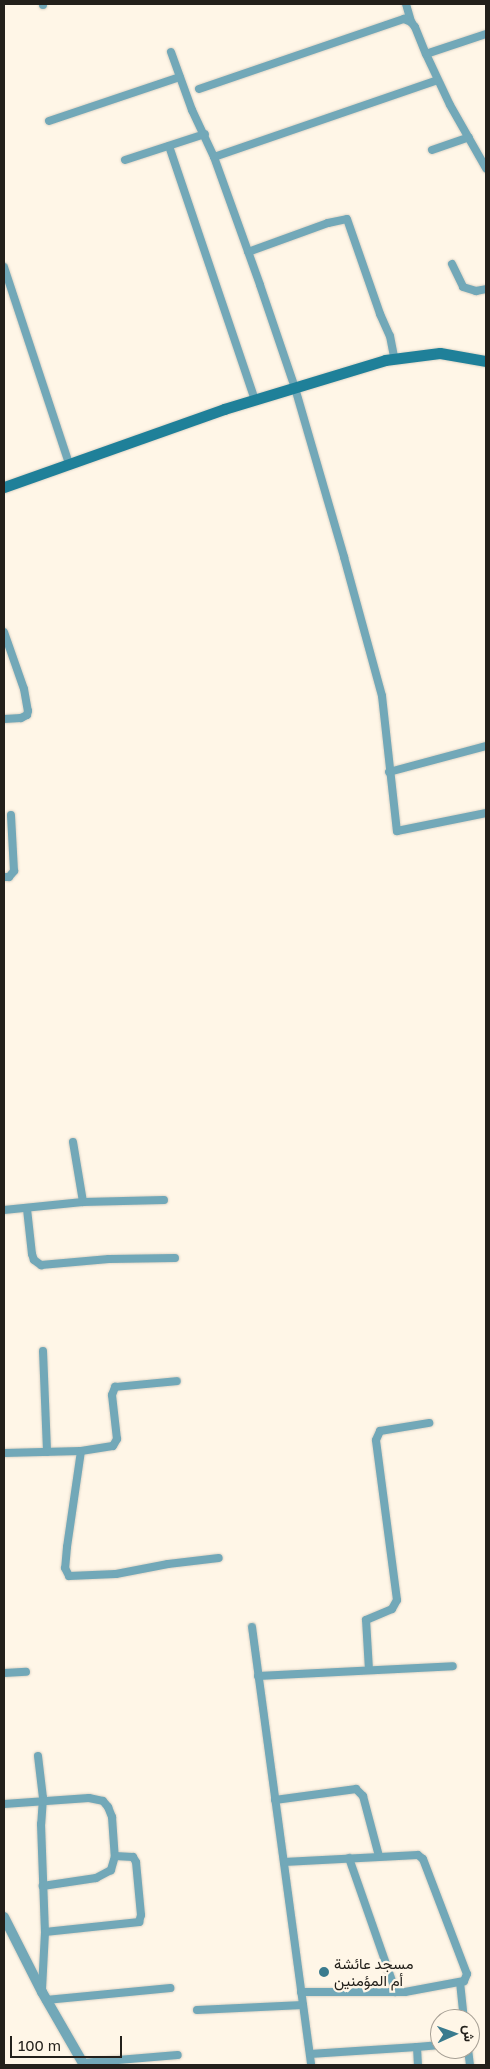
<!DOCTYPE html>
<meta charset="utf-8">
<style>
body{margin:0}
#map{position:relative;width:490px;height:2069px;overflow:hidden;background:#fff6e7;font-family:"Golos Text",Vazirmatn,sans-serif}
div>[style]{position:absolute}
.roads{filter:drop-shadow(0 0 1px #dcd4c6) drop-shadow(0 0 1px #dcd4c6)}
.minor>*{height:8px;margin:-4px;padding:0 4px;transform-origin:4px;border-radius:4px;background:#72a8b8}
.tertiary>*{height:10px;margin:-5px;padding:0 5px;transform-origin:5px;border-radius:5px;background:#72a8b8}
.secondary>*{height:11px;margin:-5.5px;padding:0 5.5px;transform-origin:5.5px;border-radius:5.5px;background:#1f8099}
.dots>*{width:14px;height:14px;translate:-50% -50%;box-sizing:border-box;border:2px solid #fff6e7;border-radius:50%}
span{translate:-50% -50%;white-space:nowrap;text-align:center;line-height:1.15;-webkit-text-stroke:4.5px #fff6e7;paint-order:stroke}
.poi-label{font-size:15px;color:#23201b}
.left{translate:0 -50%;text-align:left}
.frame{position:absolute;inset:0;border:5px solid #23201b;pointer-events:none}
.north{position:absolute;left:430px;top:2009px;width:50px;height:50px;box-sizing:border-box;background:#fff6e7;border:1px solid #a7a095;border-radius:50%;rotate:88deg;font-size:14px;font-weight:700;line-height:20px;text-align:center;color:#23201b}
.north::after{content:'';display:block;margin:auto;width:18px;height:22px;background:#3a7b8e;clip-path:polygon(50% 0,100% 100%,50% 72%,0 100%)}
.scale{position:absolute;left:10px;top:2036px;width:112px;height:22px;box-sizing:border-box;border:2px solid #23201b;border-top:0;padding-left:6px;font-size:15px;line-height:18px;white-space:nowrap;color:#23201b;-webkit-text-stroke:4px #fff6e7;paint-order:stroke}
</style>
<div id="map">
<div class="roads">
<div class="minor">
<i style="left:43px;top:4px;width:1px;rotate:90deg"></i>
<i style="left:406px;top:4px;width:19px;rotate:74deg"></i>
<i style="left:486px;top:34px;width:63px;rotate:161.6deg"></i>
<i style="left:426px;top:54px;width:56px;rotate:64.8deg"></i>
<i style="left:450px;top:105px;width:73px;rotate:60.3deg"></i>
<i style="left:171px;top:52px;width:62px;rotate:70.1deg"></i>
<i style="left:192px;top:110px;width:52px;rotate:64.9deg"></i>
<i style="left:214px;top:157px;width:136px;rotate:70.2deg"></i>
<i style="left:260px;top:285px;width:109px;rotate:71.2deg"></i>
<i style="left:295px;top:388px;width:176px;rotate:73.8deg"></i>
<i style="left:344px;top:557px;width:144px;rotate:74.7deg"></i>
<i style="left:382px;top:696px;width:136px;rotate:83.7deg"></i>
<i style="left:397px;top:831px;width:91px;rotate:-11.4deg"></i>
<i style="left:199px;top:89px;width:217px;rotate:-18.9deg"></i>
<i style="left:404px;top:19px;width:8px;rotate:23deg"></i>
<i style="left:411px;top:22px;width:6px;rotate:51deg"></i>
<i style="left:415px;top:27px;width:29px;rotate:68deg"></i>
<i style="left:49px;top:121px;width:138px;rotate:-18.6deg"></i>
<i style="left:169px;top:146px;width:268px;rotate:71.3deg"></i>
<i style="left:432px;top:150px;width:39px;rotate:-19deg"></i>
<i style="left:214px;top:157px;width:236px;rotate:-19deg"></i>
<i style="left:125px;top:160px;width:84px;rotate:-18deg"></i>
<i style="left:248px;top:252px;width:85px;rotate:-19.9deg"></i>
<i style="left:328px;top:223px;width:19px;rotate:-12deg"></i>
<i style="left:347px;top:219px;width:101px;rotate:70.8deg"></i>
<i style="left:380px;top:314px;width:24px;rotate:66deg"></i>
<i style="left:390px;top:336px;width:21px;rotate:79deg"></i>
<i style="left:452px;top:264px;width:25px;rotate:64deg"></i>
<i style="left:463px;top:287px;width:14px;rotate:17deg"></i>
<i style="left:476px;top:291px;width:10px;rotate:-11deg"></i>
<i style="left:4px;top:267px;width:207px;rotate:71.7deg"></i>
<i style="left:4px;top:632px;width:60px;rotate:70.7deg"></i>
<i style="left:24px;top:689px;width:22px;rotate:80deg"></i>
<i style="left:28px;top:711px;width:4px;rotate:104deg"></i>
<i style="left:27px;top:715px;width:7px;rotate:153deg"></i>
<i style="left:21px;top:718px;width:17px;rotate:177deg"></i>
<i style="left:389px;top:772px;width:100px;rotate:-15deg"></i>
<i style="left:4px;top:877px;width:5px"></i>
<i style="left:9px;top:877px;width:8px;rotate:-50deg"></i>
<i style="left:14px;top:871px;width:56px;rotate:-93.1deg"></i>
<i style="left:73px;top:1142px;width:61px;rotate:80.5deg"></i>
<i style="left:27px;top:1209px;width:45px;rotate:83.7deg"></i>
<i style="left:32px;top:1254px;width:6px;rotate:72deg"></i>
<i style="left:34px;top:1260px;width:9px;rotate:36deg"></i>
<i style="left:41px;top:1265px;width:68px;rotate:-5deg"></i>
<i style="left:109px;top:1259px;width:66px;rotate:-0.9deg"></i>
<i style="left:4px;top:1210px;width:79px;rotate:-5.8deg"></i>
<i style="left:83px;top:1202px;width:81px;rotate:-1.4deg"></i>
<i style="left:43px;top:1351px;width:101px;rotate:87.7deg"></i>
<i style="left:81px;top:1451px;width:97px;rotate:98.3deg"></i>
<i style="left:67px;top:1547px;width:21px;rotate:95deg"></i>
<i style="left:65px;top:1568px;width:9px;rotate:63deg"></i>
<i style="left:69px;top:1576px;width:47px;rotate:-2.4deg"></i>
<i style="left:116px;top:1574px;width:53px;rotate:-10.9deg"></i>
<i style="left:168px;top:1564px;width:51px;rotate:-6.7deg"></i>
<i style="left:4px;top:1453px;width:77px;rotate:-1.5deg"></i>
<i style="left:81px;top:1451px;width:32px;rotate:-9deg"></i>
<i style="left:113px;top:1446px;width:8px;rotate:-60deg"></i>
<i style="left:117px;top:1439px;width:44px;rotate:-96.5deg"></i>
<i style="left:112px;top:1395px;width:9px;rotate:-69deg"></i>
<i style="left:115px;top:1387px;width:62px;rotate:-5.5deg"></i>
<i style="left:252px;top:1627px;width:442px;rotate:82.3deg"></i>
<i style="left:369px;top:1670px;width:50px;rotate:-93.4deg"></i>
<i style="left:366px;top:1620px;width:28px;rotate:-23deg"></i>
<i style="left:392px;top:1609px;width:10px;rotate:-61deg"></i>
<i style="left:397px;top:1600px;width:161px;rotate:-97.5deg"></i>
<i style="left:376px;top:1440px;width:10px;rotate:-66deg"></i>
<i style="left:380px;top:1431px;width:50px;rotate:-9.3deg"></i>
<i style="left:4px;top:1673px;width:22px;rotate:-3deg"></i>
<i style="left:258px;top:1676px;width:195px;rotate:-2.9deg"></i>
<i style="left:38px;top:1756px;width:42px;rotate:83.2deg"></i>
<i style="left:43px;top:1798px;width:26px;rotate:94deg"></i>
<i style="left:41px;top:1824px;width:108px;rotate:87.9deg"></i>
<i style="left:45px;top:1932px;width:58px;rotate:93deg"></i>
<i style="left:275px;top:1800px;width:82px;rotate:-7.7deg"></i>
<i style="left:356px;top:1789px;width:10px;rotate:45deg"></i>
<i style="left:363px;top:1796px;width:62px;rotate:75.1deg"></i>
<i style="left:4px;top:1804px;width:85px;rotate:-4deg"></i>
<i style="left:89px;top:1798px;width:14px;rotate:12deg"></i>
<i style="left:103px;top:1801px;width:8px;rotate:50deg"></i>
<i style="left:108px;top:1807px;width:11px;rotate:68deg"></i>
<i style="left:112px;top:1817px;width:39px;rotate:86deg"></i>
<i style="left:115px;top:1856px;width:15px;rotate:106deg"></i>
<i style="left:111px;top:1870px;width:17px;rotate:152deg"></i>
<i style="left:96px;top:1878px;width:54px;rotate:171.4deg"></i>
<i style="left:349px;top:1858px;width:142px;rotate:70.7deg"></i>
<i style="left:284px;top:1862px;width:134px;rotate:-3deg"></i>
<i style="left:418px;top:1855px;width:6px;rotate:39deg"></i>
<i style="left:423px;top:1859px;width:123px;rotate:69.1deg"></i>
<i style="left:467px;top:1974px;width:8px;rotate:113deg"></i>
<i style="left:464px;top:1981px;width:60px;rotate:169.4deg"></i>
<i style="left:405px;top:1992px;width:104px;rotate:180deg"></i>
<i style="left:45px;top:1932px;width:95px;rotate:-6.1deg"></i>
<i style="left:139px;top:1922px;width:7px;rotate:-74deg"></i>
<i style="left:141px;top:1915px;width:53px;rotate:-95.4deg"></i>
<i style="left:136px;top:1862px;width:6px;rotate:-121deg"></i>
<i style="left:133px;top:1857px;width:18px;rotate:-177deg"></i>
<i style="left:460px;top:1982px;width:37px;rotate:84deg"></i>
<i style="left:46px;top:2000px;width:125px;rotate:-5.5deg"></i>
<i style="left:197px;top:2010px;width:106px;rotate:-2.7deg"></i>
<i style="left:417px;top:2047px;width:23px;rotate:-5deg"></i>
<i style="left:468px;top:2049px;width:16px;rotate:83deg"></i>
<i style="left:310px;top:2054px;width:107px;rotate:-3.7deg"></i>
<i style="left:417px;top:2047px;width:18px;rotate:87deg"></i>
<i style="left:82px;top:2063px;width:96px;rotate:-4.8deg"></i>
</div>
<div class="tertiary">
<i style="left:4px;top:1917px;width:84px;rotate:63.1deg"></i>
<i style="left:42px;top:1992px;width:84px;rotate:60.1deg"></i>
</div>
<div class="secondary">
<i style="left:4px;top:487px;width:233px;rotate:-19.5deg"></i>
<i style="left:224px;top:409px;width:168px;rotate:-16.9deg"></i>
<i style="left:385px;top:360px;width:55px;rotate:-7.3deg"></i>
<i style="left:440px;top:353px;width:47px;rotate:9.9deg"></i>
</div>
</div>
<div class="dots">
<i style="left:324px;top:1972px;background:#3a7b8e"></i>
</div>
<div class="poi-label">
<span class="left" style="left:334px;top:1972px">مسجد عائشة<br>أم المؤمنين</span>
</div>
<div class="frame"></div>
<div class="north">ش</div>
<div class="scale">100 m</div>
</div>
